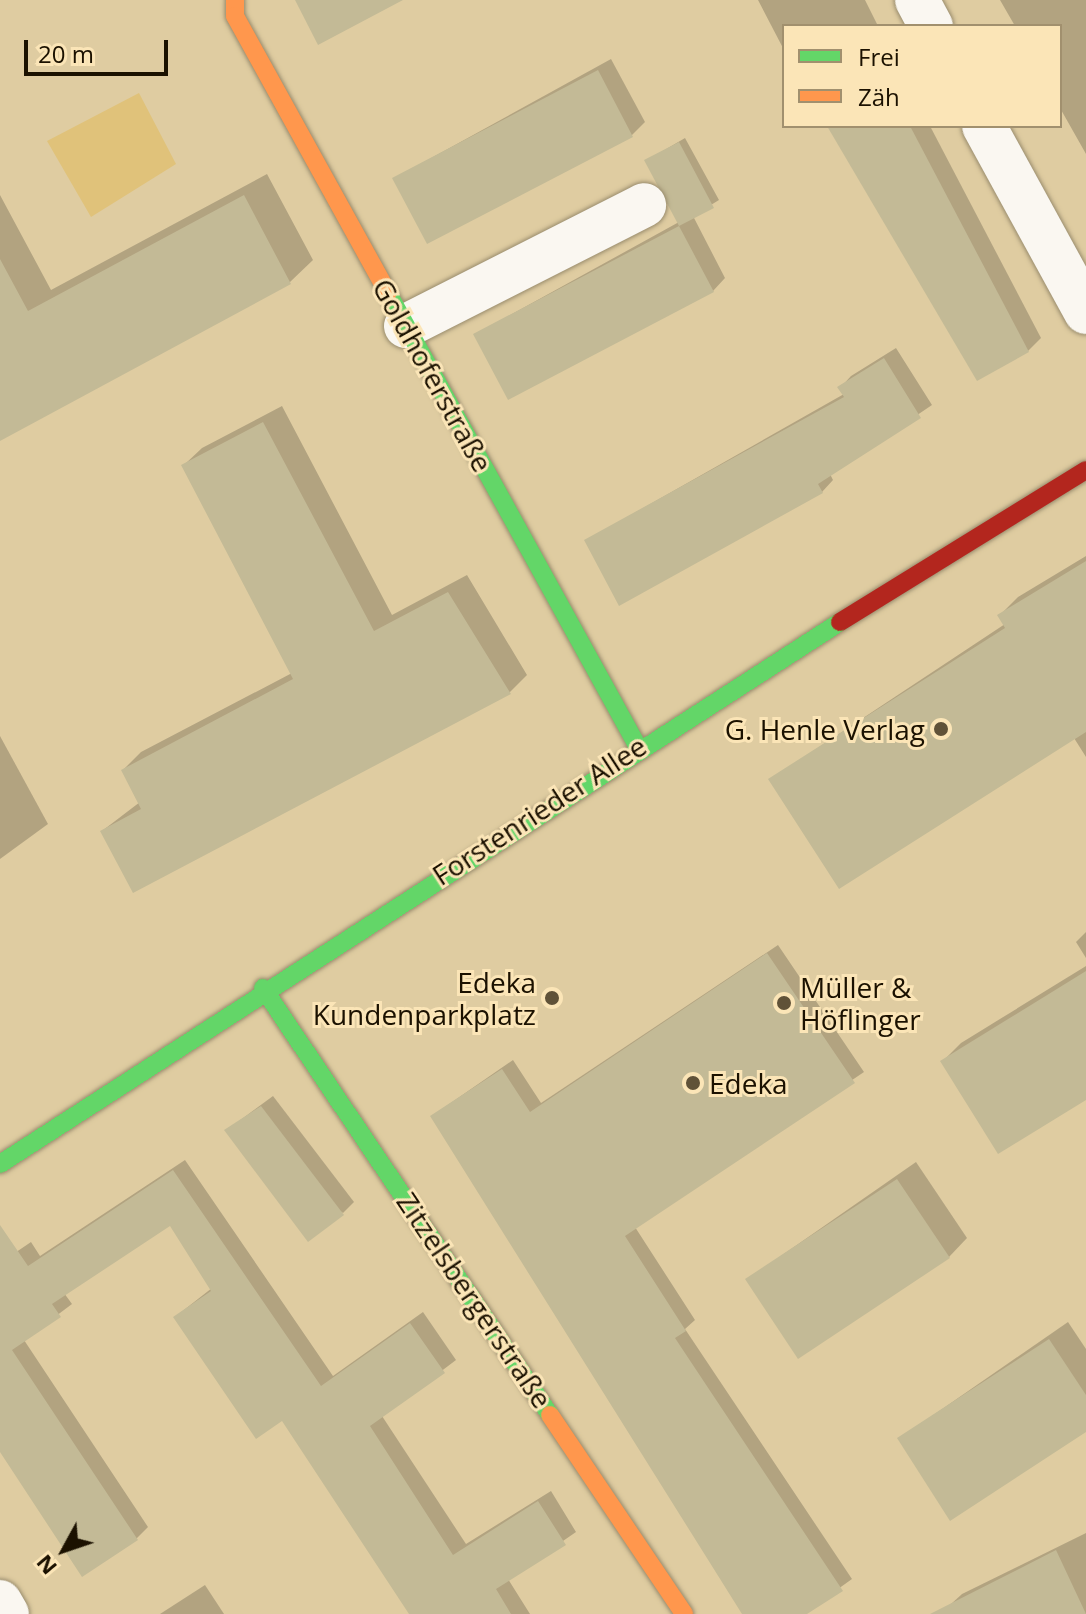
<!DOCTYPE html>
<meta charset="utf-8">
<style>
body{margin:0}
#map{position:relative;width:1086px;height:1614px;overflow:hidden;background:#dfcca1;font-family:"Open Sans",sans-serif}
div>[style]{position:absolute}
.green>*{inset:0;background:#e0c27a}
.shadow>*{inset:0;background:#0003}
.building>*{inset:0;background:#c3ba96}
.roads{filter:drop-shadow(0 0 2px #998c6d) drop-shadow(0 0 2px #998c6d)}
.street>*{height:44px;margin:-22px;padding:0 22px;transform-origin:22px;border-radius:22px;background:#faf7f1}
.fast>*{height:18px;margin:-9px;padding:0 9px;transform-origin:9px;border-radius:9px;background:#63d668}
.slow>*{height:18px;margin:-9px;padding:0 9px;transform-origin:9px;border-radius:9px;background:#ff974d}
.jam>*{height:18px;margin:-9px;padding:0 9px;transform-origin:9px;border-radius:9px;background:#b3261e}
.dots>*{width:22px;height:22px;translate:-50% -50%;box-sizing:border-box;border:4px solid #fbe5b7;border-radius:50%}
span{translate:-50% -50%;white-space:nowrap;text-align:center;line-height:1.15;-webkit-text-stroke:6px #fbe5b7;paint-order:stroke}
.street-label{font-size:28px;color:#1b1100}
.poi-label{font-size:28px;color:#1b1100}
.right{translate:-100% -50%;text-align:right}
.left{translate:0 -50%;text-align:left}
.legend{position:absolute;left:782px;top:24px;width:280px;height:104px;box-sizing:border-box;background:#fbe5b7;border:2px solid #a1906e;margin:0;padding:10px 14px;list-style:none;font-size:24px;color:#1b1100}
.legend li{display:flex;align-items:center;gap:16px;height:40px}
.legend b{width:40px;border:2px solid #a1906e}
.north{position:absolute;left:24px;top:1510px;width:80px;height:80px;-webkit-text-stroke:6px #fbe5b7;paint-order:stroke;rotate:230deg;font-size:22px;font-weight:700;line-height:32px;text-align:center;color:#1b1100}
.north::after{content:'';display:block;margin:auto;width:28px;height:36px;background:#1b1100;clip-path:polygon(50% 0,100% 100%,50% 72%,0 100%)}
.scale{position:absolute;left:24px;top:40px;width:144px;height:36px;box-sizing:border-box;border:4px solid #1b1100;border-top:0;padding-left:10px;font-size:24px;line-height:28px;white-space:nowrap;color:#1b1100;-webkit-text-stroke:6px #fbe5b7;paint-order:stroke}
</style>
<div id="map">
<div class="green">
<i style="clip-path:polygon(139px 93px,176px 164px,91px 217px,47px 141px)"></i>
</div>
<div class="shadow">
<i style="clip-path:polygon(758px 0,865px 0,878px 26px,784px 26px,784px 50px)"></i>
<i style="clip-path:polygon(1000px 0,1086px 0,1086px 154px,1060px 108px,1060px 26px,1015px 26px)"></i>
<i style="clip-path:polygon(611px 59px,645px 122px,632px 135px,395px 178px)"></i>
<i style="clip-path:polygon(829px 126px,930px 126px,1041px 338px,1028px 351px)"></i>
<i style="clip-path:polygon(685px 138px,719px 200px,693px 216px,725px 278px,713px 291px,476px 334px,679px 222px,646px 161px)"></i>
<i style="clip-path:polygon(267px 174px,313px 260px,290px 282px,0 438px,0 195px,51px 290px)"></i>
<i style="clip-path:polygon(896px 348px,932px 405px,830px 474px,833px 480px,822px 492px,587px 540px,844px 394px,840px 388px,851px 376px)"></i>
<i style="clip-path:polygon(282px 406px,392px 615px,467px 575px,527px 675px,509px 693px,102px 831px,140px 802px,123px 770px,141px 752px,292px 673px,184px 465px,202px 448px)"></i>
<i style="clip-path:polygon(1086px 556px,1086px 757px,1074px 738px,771px 779px,1005px 624px,1000px 615px,1018px 597px)"></i>
<i style="clip-path:polygon(0 736px,48px 824px,0 859px)"></i>
<i style="clip-path:polygon(1086px 932px,1086px 958px,1076px 942px)"></i>
<i style="clip-path:polygon(778px 945px,864px 1072px,635px 1227px,695px 1320px,685px 1329px,852px 1579px,803px 1614px,750px 1614px,432px 1116px,513px 1060px,541px 1103px)"></i>
<i style="clip-path:polygon(1086px 966px,1086px 1098px,943px 1061px,961px 1043px)"></i>
<i style="clip-path:polygon(273px 1096px,354px 1202px,343px 1213px,227px 1130px)"></i>
<i style="clip-path:polygon(185px 1160px,333px 1376px,423px 1312px,456px 1360px,382px 1416px,466px 1544px,551px 1491px,576px 1532px,508px 1579px,530px 1614px,412px 1614px,282px 1418px,175px 1317px,212px 1288px,170px 1223px,64px 1293px,72px 1304px,24px 1340px,148px 1527px,136px 1539px,0 1449px,0 1263px,31px 1242px,40px 1256px)"></i>
<i style="clip-path:polygon(916px 1162px,967px 1238px,949px 1257px,748px 1279px)"></i>
<i style="clip-path:polygon(1068px 1322px,1086px 1349px,1086px 1430px,899px 1439px)"></i>
<i style="clip-path:polygon(1086px 1533px,1086px 1614px,955px 1614px,950px 1605px,962px 1594px)"></i>
<i style="clip-path:polygon(205px 1585px,224px 1614px,160px 1614px)"></i>
</div>
<div class="building">
<i style="clip-path:polygon(295px 0,403px 0,318px 45px)"></i>
<i style="clip-path:polygon(598px 70px,633px 137px,427px 244px,392px 178px)"></i>
<i style="clip-path:polygon(827px 126px,910px 126px,1029px 352px,977px 381px)"></i>
<i style="clip-path:polygon(679px 142px,714px 208px,679px 226px,644px 160px)"></i>
<i style="clip-path:polygon(244px 195px,291px 284px,0 441px,0 259px,28px 311px)"></i>
<i style="clip-path:polygon(679px 226px,714px 292px,508px 400px,473px 334px)"></i>
<i style="clip-path:polygon(884px 358px,921px 418px,818px 484px,823px 493px,619px 606px,584px 540px,844px 397px,837px 387px)"></i>
<i style="clip-path:polygon(263px 422px,374px 631px,448px 592px,511px 694px,133px 893px,100px 831px,141px 809px,121px 770px,293px 679px,181px 465px)"></i>
<i style="clip-path:polygon(1086px 561px,1086px 732px,839px 889px,768px 779px,1005px 628px,997px 615px)"></i>
<i style="clip-path:polygon(767px 953px,855px 1083px,625px 1236px,686px 1331px,675px 1338px,843px 1591px,807px 1614px,742px 1614px,430px 1116px,502px 1069px,530px 1112px)"></i>
<i style="clip-path:polygon(1086px 971px,1086px 1100px,998px 1154px,940px 1061px)"></i>
<i style="clip-path:polygon(261px 1106px,344px 1215px,308px 1242px,224px 1130px)"></i>
<i style="clip-path:polygon(173px 1170px,321px 1386px,410px 1323px,445px 1373px,370px 1426px,453px 1555px,538px 1501px,566px 1545px,496px 1589px,511px 1614px,409px 1614px,282px 1421px,256px 1439px,173px 1317px,211px 1291px,170px 1226px,52px 1304px,61px 1317px,12px 1350px,138px 1540px,82px 1577px,0 1452px,0 1225px,28px 1266px)"></i>
<i style="clip-path:polygon(897px 1179px,950px 1258px,798px 1359px,745px 1279px)"></i>
<i style="clip-path:polygon(1049px 1339px,1086px 1395px,1086px 1432px,950px 1521px,897px 1438px)"></i>
<i style="clip-path:polygon(1056px 1550px,1086px 1614px,930px 1614px,1007px 1575px)"></i>
</div>
<div class="roads">
<div class="street">
<i style="left:917px;top:0;width:30px;rotate:62deg"></i>
<i style="left:984px;top:126px;width:212px;rotate:61.3deg"></i>
<i style="left:406px;top:326px;width:267px;rotate:-26.9deg"></i>
<i style="left:0;top:1602px;width:14px;rotate:60deg"></i>
</div>
<div class="fast">
<i style="left:388px;top:293px;width:518px;rotate:61.16deg"></i>
<i style="left:263px;top:988px;width:514px;rotate:56.09deg"></i>
<i style="left:0;top:1164px;width:1000px;rotate:-32.83deg"></i>
</div>
<div class="slow">
<i style="left:235px;top:0;width:16px;rotate:90deg"></i>
<i style="left:235px;top:16px;width:316px;rotate:61.1deg"></i>
<i style="left:550px;top:1415px;width:240px;rotate:56deg"></i>
</div>
<div class="jam">
<i style="left:840px;top:622px;width:289px;rotate:-31.7deg"></i>
</div>
</div>
<div class="dots">
<i style="left:941px;top:729px;background:#605238"></i>
<i style="left:552px;top:998px;background:#605238"></i>
<i style="left:784px;top:1003px;background:#605238"></i>
<i style="left:693px;top:1083px;background:#605238"></i>
</div>
<div class="street-label">
<span style="left:433px;top:375px;rotate:61deg">Goldhoferstraße</span>
<span style="left:539px;top:810px;rotate:-33deg">Forstenrieder Allee</span>
<span style="left:475px;top:1300px;rotate:56deg">Zitzelsbergerstraße</span>
</div>
<div class="poi-label">
<span class="right" style="left:925px;top:729px">G. Henle Verlag</span>
<span class="right" style="left:536px;top:998px">Edeka<br>Kundenparkplatz</span>
<span class="left" style="left:800px;top:1003px">Müller &amp;<br>Höflinger</span>
<span class="left" style="left:709px;top:1083px">Edeka</span>
</div>
<ul class="legend">
<li><b style="height:10px;background:#63d668"></b>Frei</li>
<li><b style="height:10px;background:#ff974d"></b>Zäh</li>
</ul>
<div class="north">N</div>
<div class="scale">20 m</div>
</div>
